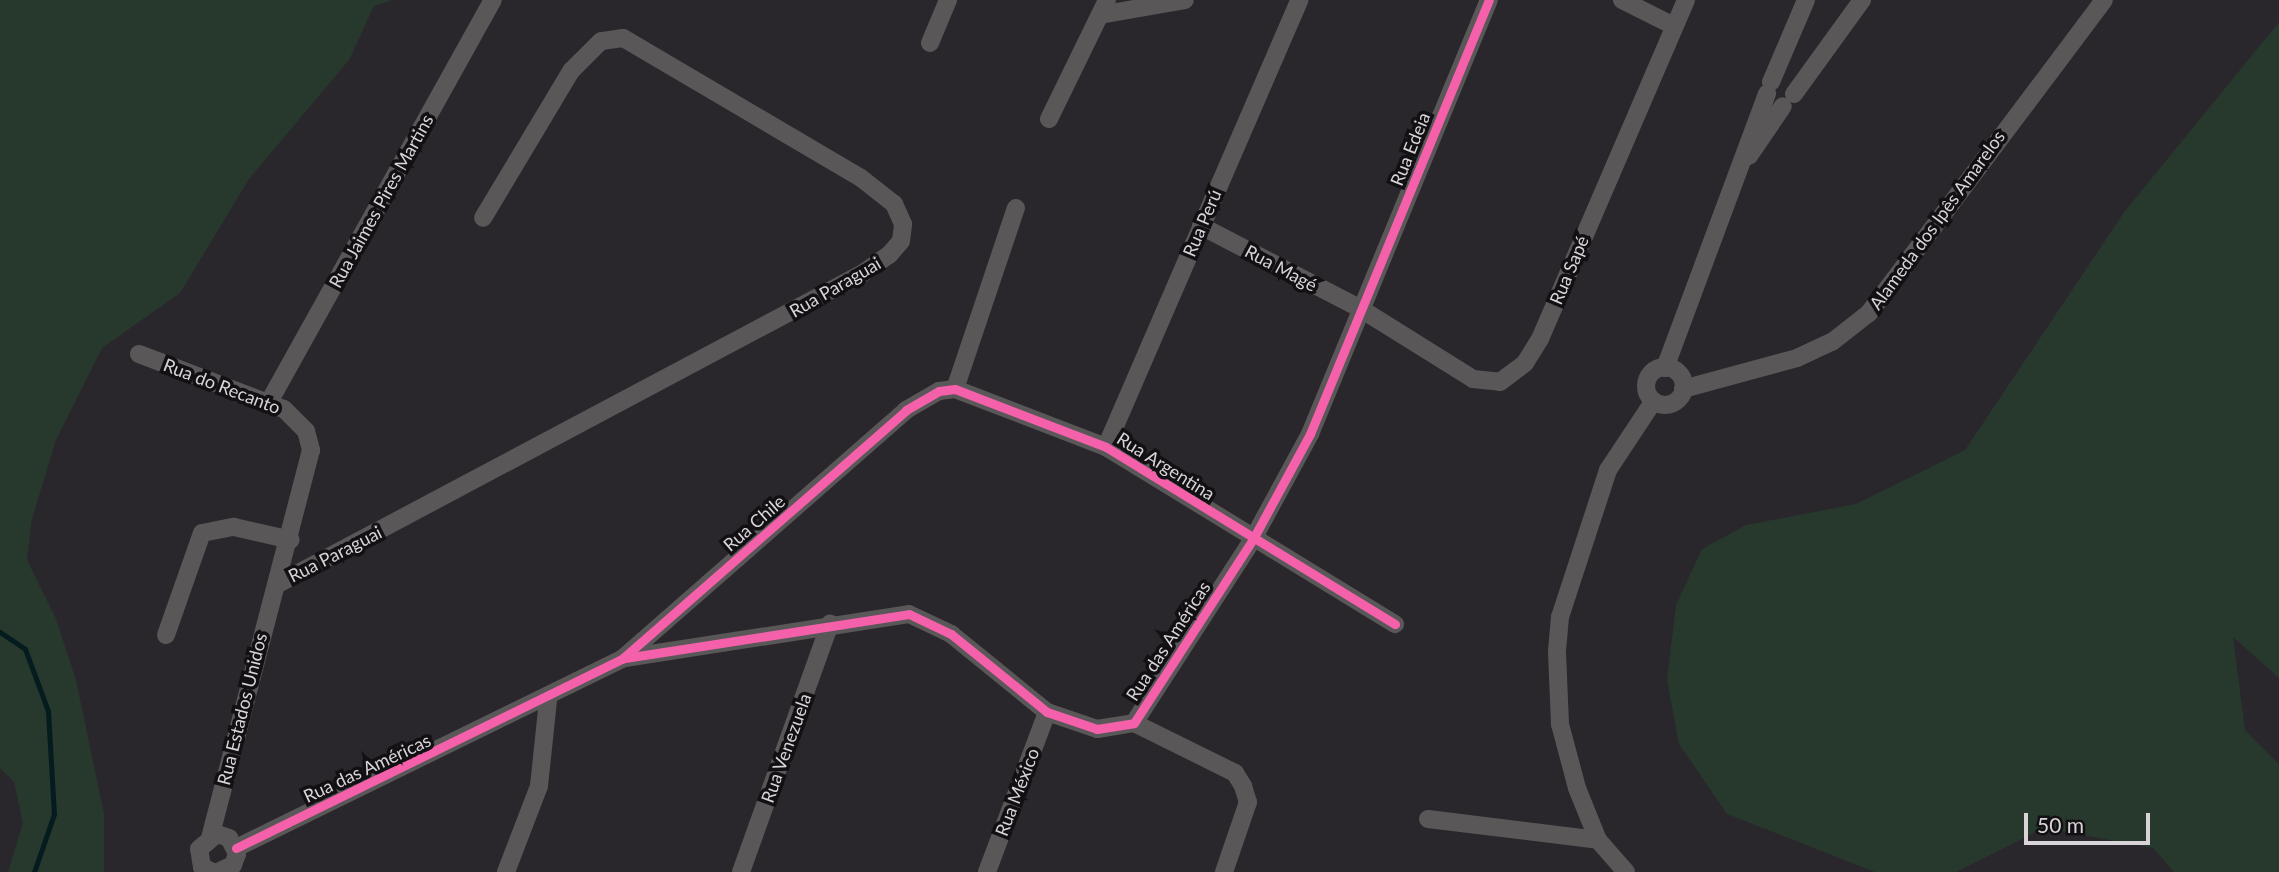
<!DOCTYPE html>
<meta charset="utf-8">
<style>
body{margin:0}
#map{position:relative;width:2279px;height:872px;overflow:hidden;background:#2a272c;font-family:Lato,sans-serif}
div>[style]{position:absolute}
.green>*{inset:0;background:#27382c}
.stream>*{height:5px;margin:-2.5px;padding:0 2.5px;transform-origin:2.5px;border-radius:2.5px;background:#041c1e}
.street>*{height:18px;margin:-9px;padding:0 9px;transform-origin:9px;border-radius:9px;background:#595757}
.street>.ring{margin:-9px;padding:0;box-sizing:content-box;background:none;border:18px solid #595757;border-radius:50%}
.cycleway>*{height:9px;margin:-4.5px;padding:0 4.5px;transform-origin:4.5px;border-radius:4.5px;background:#f560ab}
span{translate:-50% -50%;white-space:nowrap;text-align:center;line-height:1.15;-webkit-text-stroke:7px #121013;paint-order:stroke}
.street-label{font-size:18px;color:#d8d4d9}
.scale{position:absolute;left:2024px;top:813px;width:126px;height:32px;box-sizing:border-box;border:4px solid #d8d4d9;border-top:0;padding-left:9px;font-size:21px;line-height:24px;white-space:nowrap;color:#d8d4d9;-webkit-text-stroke:5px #121013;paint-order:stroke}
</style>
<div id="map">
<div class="green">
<i style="clip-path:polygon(0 0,392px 0,374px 6px,349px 60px,249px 179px,180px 293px,102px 348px,56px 440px,32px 519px,27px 560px,56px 619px,76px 680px,104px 814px,104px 872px,8px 872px,23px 823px,14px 782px,0 768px)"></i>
<i style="clip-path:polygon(2279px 22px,2279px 678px,2233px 637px,2245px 730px,2279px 764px,2279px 872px,2174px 872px,2153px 848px,2044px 828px,1956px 872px,1875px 872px,1727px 814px,1679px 744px,1667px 680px,1676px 605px,1702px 549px,1746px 525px,1856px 504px,1965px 450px,2125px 211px)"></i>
</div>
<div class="stream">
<i style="left:0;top:632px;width:30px;rotate:34deg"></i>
<i style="left:25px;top:649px;width:66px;rotate:69.6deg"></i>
<i style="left:48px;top:711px;width:103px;rotate:86.7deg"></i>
<i style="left:54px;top:814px;width:61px;rotate:109deg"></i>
</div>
<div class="street">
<i style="left:1622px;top:0;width:58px;rotate:26.6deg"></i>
<i style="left:1100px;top:15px;width:86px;rotate:-10deg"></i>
<i style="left:930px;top:43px;width:47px;rotate:-67.3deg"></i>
<i style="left:1771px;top:82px;width:89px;rotate:-66.9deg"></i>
<i style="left:1794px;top:94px;width:116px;rotate:-54.1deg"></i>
<i style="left:1049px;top:119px;width:132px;rotate:-64deg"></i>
<i style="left:1749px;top:156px;width:60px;rotate:-55.8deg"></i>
<i style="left:1201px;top:226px;width:180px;rotate:27.4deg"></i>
<i style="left:1361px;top:309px;width:132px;rotate:32deg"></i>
<i style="left:1473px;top:379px;width:27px;rotate:6deg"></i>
<i style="left:1500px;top:382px;width:31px;rotate:-37deg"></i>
<i style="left:1525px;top:363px;width:28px;rotate:-58deg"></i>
<i style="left:1540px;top:339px;width:369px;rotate:-66.7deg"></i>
<i style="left:139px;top:354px;width:155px;rotate:20.8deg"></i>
<i style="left:284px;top:409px;width:31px;rotate:45deg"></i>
<i style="left:306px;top:431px;width:20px;rotate:75deg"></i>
<i style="left:311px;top:450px;width:398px;rotate:104.6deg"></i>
<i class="ring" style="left:1646px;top:367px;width:20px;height:20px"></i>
<i style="left:1665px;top:368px;width:293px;rotate:-69.6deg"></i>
<i style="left:955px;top:389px;width:191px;rotate:-71.4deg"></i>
<i style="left:1683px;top:389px;width:118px;rotate:-15.2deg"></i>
<i style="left:1797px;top:358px;width:38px;rotate:-25deg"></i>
<i style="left:1832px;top:342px;width:47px;rotate:-38.1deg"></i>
<i style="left:1869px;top:313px;width:391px;rotate:-53.1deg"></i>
<i style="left:269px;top:402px;width:460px;rotate:-60.9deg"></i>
<i style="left:1106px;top:447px;width:487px;rotate:-66.6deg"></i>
<i style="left:276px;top:585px;width:665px;rotate:-27.99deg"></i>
<i style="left:863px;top:273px;width:32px;rotate:-35deg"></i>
<i style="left:889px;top:255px;width:18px;rotate:-49deg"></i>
<i style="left:901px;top:241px;width:17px;rotate:-83deg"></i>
<i style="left:903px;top:224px;width:22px;rotate:-114deg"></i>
<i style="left:894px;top:204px;width:42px;rotate:-141.8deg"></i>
<i style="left:861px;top:178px;width:276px;rotate:-149.5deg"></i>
<i style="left:623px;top:38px;width:22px;rotate:172deg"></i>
<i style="left:601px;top:41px;width:42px;rotate:135deg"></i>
<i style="left:571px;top:71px;width:171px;rotate:120.9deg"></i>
<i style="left:166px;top:635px;width:108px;rotate:-70.6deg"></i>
<i style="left:202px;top:533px;width:33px;rotate:-11deg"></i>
<i style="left:234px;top:527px;width:58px;rotate:12.8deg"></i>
<i style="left:625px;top:658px;width:287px;rotate:-8.8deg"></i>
<i style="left:909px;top:614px;width:47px;rotate:25.5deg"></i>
<i style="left:951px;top:634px;width:124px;rotate:39.1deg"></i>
<i style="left:1047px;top:712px;width:53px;rotate:18.8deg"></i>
<i style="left:1097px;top:729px;width:37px;rotate:-9deg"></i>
<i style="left:1134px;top:723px;width:219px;rotate:-57.1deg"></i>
<i style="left:1253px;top:539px;width:119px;rotate:-61.5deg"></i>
<i style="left:1310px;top:434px;width:469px;rotate:-67.6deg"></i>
<i style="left:1134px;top:723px;width:113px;rotate:26.3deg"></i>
<i style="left:1235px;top:773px;width:15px;rotate:58deg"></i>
<i style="left:1243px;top:786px;width:17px;rotate:73deg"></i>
<i style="left:1248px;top:802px;width:74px;rotate:108.9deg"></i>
<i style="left:1428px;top:819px;width:171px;rotate:7deg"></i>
<i style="left:236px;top:848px;width:430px;rotate:-26.1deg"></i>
<i style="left:622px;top:659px;width:378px;rotate:-41.2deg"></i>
<i style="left:906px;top:410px;width:38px;rotate:-30deg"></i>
<i style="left:939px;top:391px;width:16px;rotate:-7deg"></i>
<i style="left:955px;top:389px;width:162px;rotate:21deg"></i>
<i style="left:1106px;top:447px;width:339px;rotate:31.5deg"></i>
<i style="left:213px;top:872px;width:12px;rotate:-156deg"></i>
<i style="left:202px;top:867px;width:18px;rotate:-99deg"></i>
<i style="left:199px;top:849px;width:23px;rotate:-40deg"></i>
<i style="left:217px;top:834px;width:13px;rotate:18deg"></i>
<i style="left:229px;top:838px;width:18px;rotate:63deg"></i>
<i style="left:237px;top:854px;width:12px;rotate:110deg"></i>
<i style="left:233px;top:865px;width:17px;rotate:155deg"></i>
<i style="left:506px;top:872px;width:92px;rotate:-69deg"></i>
<i style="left:539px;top:786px;width:86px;rotate:-84deg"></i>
<i style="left:741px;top:872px;width:264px;rotate:-70.3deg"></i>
<i style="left:987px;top:872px;width:171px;rotate:-69.4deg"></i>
<i style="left:1626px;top:872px;width:43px;rotate:-131.2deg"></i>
<i style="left:1598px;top:840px;width:56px;rotate:-112deg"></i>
<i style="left:1577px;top:788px;width:66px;rotate:-104.9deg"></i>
<i style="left:1560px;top:724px;width:73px;rotate:-92.4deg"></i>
<i style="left:1557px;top:651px;width:34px;rotate:-85deg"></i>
<i style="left:1560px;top:617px;width:155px;rotate:-71.9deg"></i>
<i style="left:1608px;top:470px;width:82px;rotate:-56.5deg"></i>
</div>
<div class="cycleway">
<i style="left:625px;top:658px;width:287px;rotate:-8.8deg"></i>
<i style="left:909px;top:614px;width:47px;rotate:25.5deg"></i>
<i style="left:951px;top:634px;width:124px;rotate:39.1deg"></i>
<i style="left:1047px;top:712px;width:53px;rotate:18.8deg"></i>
<i style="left:1097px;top:729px;width:37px;rotate:-9deg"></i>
<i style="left:1134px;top:723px;width:219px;rotate:-57.1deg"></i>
<i style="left:1253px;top:539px;width:119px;rotate:-61.5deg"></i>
<i style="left:1310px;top:434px;width:469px;rotate:-67.6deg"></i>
<i style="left:236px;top:848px;width:430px;rotate:-26.1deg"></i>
<i style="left:622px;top:659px;width:378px;rotate:-41.2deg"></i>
<i style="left:906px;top:410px;width:38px;rotate:-30deg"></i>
<i style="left:939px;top:391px;width:16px;rotate:-7deg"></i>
<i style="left:955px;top:389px;width:162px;rotate:21deg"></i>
<i style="left:1106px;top:447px;width:339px;rotate:31.5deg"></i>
</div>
<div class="street-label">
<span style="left:1410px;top:149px;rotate:-68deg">Rua Edeia</span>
<span style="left:381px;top:201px;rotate:-61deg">Rua Jaimes Pires Martins</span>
<span style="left:1937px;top:220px;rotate:-54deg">Alameda dos Ipês Amarelos</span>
<span style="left:1202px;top:223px;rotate:-67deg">Rua Perú</span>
<span style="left:1281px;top:268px;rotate:28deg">Rua Magé</span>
<span style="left:1569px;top:270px;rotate:-67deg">Rua Sapé</span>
<span style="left:835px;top:287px;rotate:-30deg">Rua Paraguai</span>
<span style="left:222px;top:386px;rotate:21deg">Rua do Recanto</span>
<span style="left:1166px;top:466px;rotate:32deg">Rua Argentina</span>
<span style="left:754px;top:523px;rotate:-41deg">Rua Chile</span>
<span style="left:335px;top:554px;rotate:-27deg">Rua Paraguai</span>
<span style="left:1168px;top:641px;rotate:-57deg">Rua das Américas</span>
<span style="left:242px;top:709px;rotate:-76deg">Rua Estados Unidos</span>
<span style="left:786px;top:748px;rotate:-70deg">Rua Venezuela</span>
<span style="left:367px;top:768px;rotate:-25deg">Rua das Américas</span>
<span style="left:1017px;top:792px;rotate:-69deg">Rua México</span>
</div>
<div class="scale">50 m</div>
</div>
